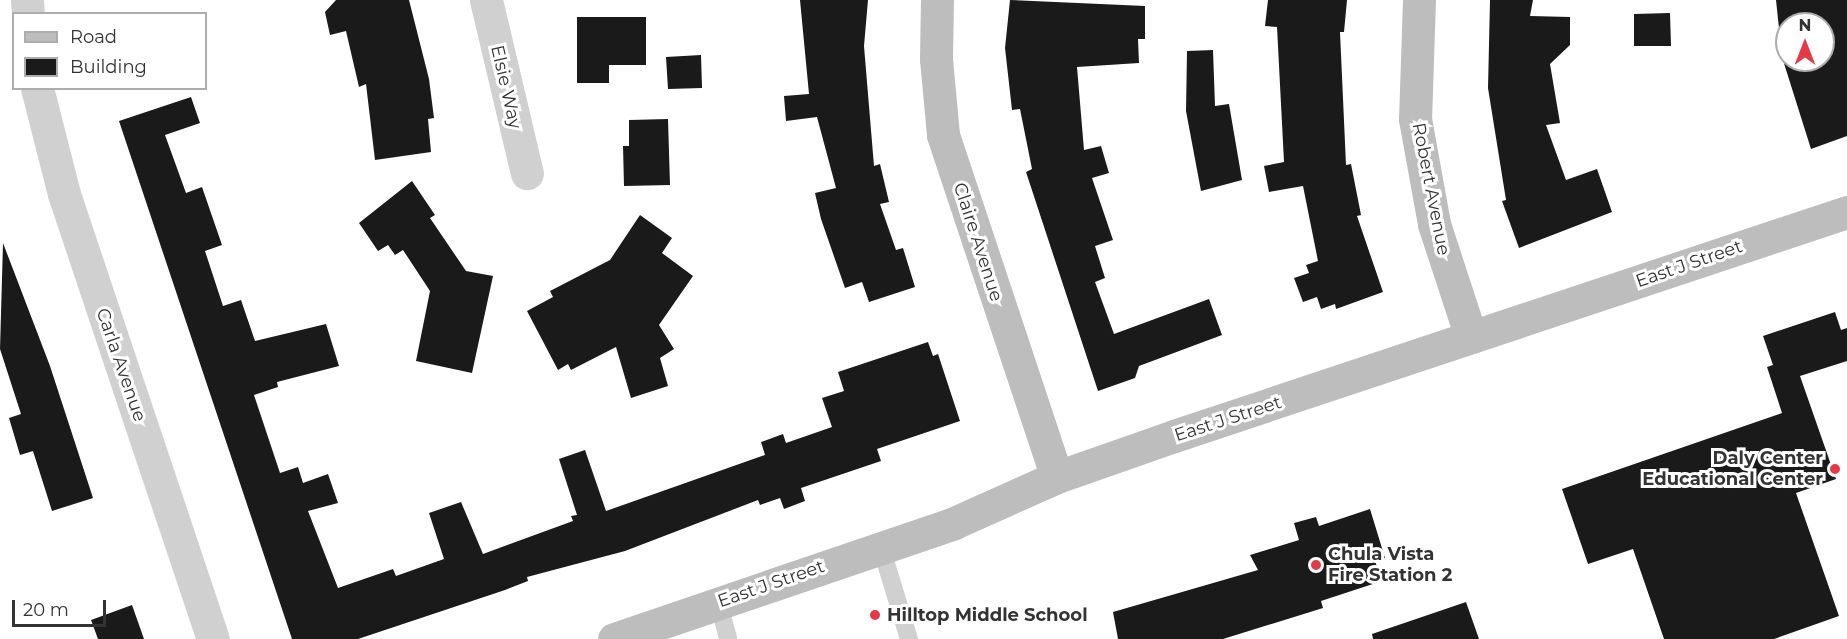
<!DOCTYPE html>
<style>
body{margin:0}
#map{position:relative;width:1847px;height:639px;overflow:hidden;background:#fff;font-family:Montserrat,sans-serif}
div>[style]{position:absolute}
.building>*{inset:0;background:#1a1a1a}
.lane>*{height:18px;margin:-9px;padding:0 9px;transform-origin:9px;border-radius:9px;background:#d0d0d0}
.street>*{height:33px;margin:-16.5px;padding:0 16.5px;transform-origin:16.5px;border-radius:16.5px;background:#d0d0d0}
.secondary>*{height:33px;margin:-16.5px;padding:0 16.5px;transform-origin:16.5px;border-radius:16.5px;background:#bdbdbd}
.dots>*{width:16px;height:16px;translate:-50% -50%;box-sizing:border-box;border:3px solid #fff;border-radius:50%}
span{translate:-50% -50%;white-space:nowrap;text-align:center;line-height:1.15;-webkit-text-stroke:6px #fff;paint-order:stroke}
.street-label{font-size:18px;color:#333}
.poi-label{font-size:18px;color:#333;font-weight:700}
.right{translate:-100% -50%;text-align:right}
.left{translate:0 -50%;text-align:left}
.legend{position:absolute;left:12px;top:12px;width:195px;height:78px;box-sizing:border-box;background:#fff;border:2px solid #adadad;margin:0;padding:8px 10px;list-style:none;font-size:18px;color:#333}
.legend li{display:flex;align-items:center;gap:12px;height:30px}
.legend b{width:30px;border:2px solid #adadad}
.north{position:absolute;left:1775px;top:12px;width:60px;height:60px;box-sizing:border-box;background:#fff;border:2px solid #adadad;border-radius:50%;rotate:0deg;font-size:16px;font-weight:700;line-height:24px;text-align:center;color:#333}
.north::after{content:'';display:block;margin:auto;width:21px;height:27px;background:#e63946;clip-path:polygon(50% 0,100% 100%,50% 72%,0 100%)}
.scale{position:absolute;left:12px;top:600px;width:94px;height:27px;box-sizing:border-box;border:3px solid #333;border-top:0;padding-left:8px;font-size:18px;line-height:21px;white-space:nowrap;color:#333;-webkit-text-stroke:4px #fff;paint-order:stroke}
</style>
<div id="map">
<div class="building">
<i style="clip-path:polygon(336px 0,409px 0,429px 79px,434px 118px,428px 119px,431px 152px,375px 160px,366px 84px,359px 87px,346px 31px,330px 35px,325px 12px)"></i>
<i style="clip-path:polygon(800px 0,868px 0,864px 46px,874px 166px,880px 164px,889px 202px,880px 204px,896px 250px,903px 248px,915px 287px,869px 302px,862px 282px,845px 288px,821px 219px,815px 193px,836px 188px,817px 117px,786px 121px,784px 96px,809px 94px)"></i>
<i style="clip-path:polygon(1010px 0,1145px 6px,1145px 39px,1138px 39px,1139px 63px,1077px 67px,1084px 150px,1101px 146px,1109px 173px,1092px 178px,1113px 240px,1095px 246px,1105px 278px,1095px 282px,1114px 334px,1209px 299px,1222px 335px,1139px 366px,1135px 378px,1098px 391px,1026px 172px,1032px 169px,1020px 109px,1012px 110px,1005px 48px)"></i>
<i style="clip-path:polygon(1268px 0,1347px 0,1344px 32px,1340px 32px,1346px 165px,1351px 164px,1361px 215px,1357px 216px,1383px 292px,1336px 309px,1335px 304px,1321px 309px,1317px 297px,1303px 302px,1294px 278px,1309px 273px,1306px 265px,1318px 261px,1303px 186px,1269px 192px,1264px 166px,1284px 162px,1277px 27px,1265px 26px)"></i>
<i style="clip-path:polygon(1490px 0,1533px 0,1530px 16px,1570px 17px,1570px 45px,1550px 64px,1560px 123px,1546px 125px,1566px 180px,1597px 169px,1612px 212px,1519px 248px,1502px 201px,1506px 200px,1488px 88px)"></i>
<i style="clip-path:polygon(evenodd,1776px 0,1847px 0,1847px 136px,1811px 149px,1782px 57px,1776px 0,1787px 24px,1823px 24px,1823px 60px,1787px 60px,1787px 24px)"></i>
<i style="clip-path:polygon(1670px 13px,1671px 46px,1634px 46px,1634px 14px)"></i>
<i style="clip-path:polygon(577px 17px,646px 17px,646px 65px,609px 65px,609px 83px,577px 83px)"></i>
<i style="clip-path:polygon(1213px 50px,1215px 106px,1229px 104px,1242px 180px,1201px 191px,1186px 111px,1187px 51px)"></i>
<i style="clip-path:polygon(701px 55px,702px 88px,668px 89px,666px 57px)"></i>
<i style="clip-path:polygon(191px 97px,200px 123px,165px 135px,186px 193px,202px 187px,222px 245px,205px 251px,223px 306px,241px 300px,255px 341px,326px 324px,339px 366px,277px 382px,278px 387px,254px 395px,280px 473px,298px 467px,303px 483px,328px 474px,338px 503px,308px 511px,338px 588px,393px 569px,396px 576px,444px 559px,429px 513px,461px 502px,483px 554px,573px 521px,571px 516px,577px 515px,559px 459px,585px 450px,606px 511px,765px 455px,761px 442px,783px 434px,786px 443px,832px 427px,822px 398px,844px 391px,838px 372px,928px 342px,933px 356px,938px 354px,960px 421px,877px 449px,881px 461px,801px 488px,805px 501px,784px 509px,780px 498px,760px 505px,758px 500px,625px 551px,527px 577px,528px 581px,505px 590px,358px 639px,292px 639px,119px 121px)"></i>
<i style="clip-path:polygon(668px 119px,670px 185px,624px 186px,623px 146px,629px 146px,629px 120px)"></i>
<i style="clip-path:polygon(412px 181px,435px 215px,430px 218px,466px 271px,493px 276px,472px 373px,416px 361px,430px 291px,403px 250px,395px 255px,388px 245px,378px 251px,359px 223px)"></i>
<i style="clip-path:polygon(640px 215px,672px 238px,662px 253px,693px 276px,659px 325px,674px 349px,660px 358px,668px 386px,631px 398px,616px 347px,571px 370px,568px 364px,558px 370px,527px 311px,553px 297px,550px 291px,610px 260px)"></i>
<i style="clip-path:polygon(3px 243px,50px 366px,93px 498px,52px 511px,33px 451px,20px 455px,9px 418px,21px 414px,0 349px)"></i>
<i style="clip-path:polygon(1835px 312px,1841px 330px,1847px 328px,1847px 361px,1800px 376px,1836px 479px,1796px 493px,1839px 616px,1774px 639px,1664px 639px,1633px 549px,1588px 564px,1562px 489px,1782px 413px,1767px 367px,1773px 365px,1763px 336px)"></i>
<i style="clip-path:polygon(1370px 509px,1385px 558px,1375px 561px,1382px 581px,1321px 601px,1323px 608px,1223px 639px,1118px 639px,1113px 612px,1258px 570px,1250px 555px,1299px 540px,1294px 523px,1316px 517px,1319px 526px)"></i>
<i style="clip-path:polygon(1466px 602px,1479px 639px,1373px 639px,1372px 634px)"></i>
<i style="clip-path:polygon(132px 605px,144px 639px,98px 639px,91px 620px)"></i>
</div>
<div class="lane">
<i style="left:881px;top:547px;width:96px;rotate:73.1deg"></i>
<i style="left:718px;top:601px;width:39px;rotate:75deg"></i>
</div>
<div class="street">
<i style="left:27px;top:0;width:14px;rotate:86deg"></i>
<i style="left:486px;top:0;width:178px;rotate:76.7deg"></i>
<i style="left:37px;top:88px;width:109px;rotate:75.7deg"></i>
<i style="left:64px;top:194px;width:469px;rotate:71.5deg"></i>
</div>
<div class="secondary">
<i style="left:937px;top:0;width:59px;rotate:91deg"></i>
<i style="left:936px;top:59px;width:76px;rotate:84.7deg"></i>
<i style="left:943px;top:135px;width:360px;rotate:71.6deg"></i>
<i style="left:1419px;top:0;width:119px;rotate:91.9deg"></i>
<i style="left:1415px;top:119px;width:107px;rotate:79.7deg"></i>
<i style="left:1434px;top:224px;width:119px;rotate:71.9deg"></i>
<i style="left:614px;top:639px;width:359px;rotate:-18.8deg"></i>
<i style="left:954px;top:523px;width:113px;rotate:-24.1deg"></i>
<i style="left:1057px;top:477px;width:124px;rotate:-19.3deg"></i>
<i style="left:1174px;top:436px;width:709px;rotate:-18.41deg"></i>
</div>
<div class="dots">
<i style="left:1835px;top:469px;background:#e63946"></i>
<i style="left:1316px;top:565px;background:#e63946"></i>
<i style="left:875px;top:615px;background:#e63946"></i>
</div>
<div class="street-label">
<span style="left:506px;top:87px;rotate:77deg">Elsie Way</span>
<span style="left:1431px;top:189px;rotate:79deg">Robert Avenue</span>
<span style="left:978px;top:242px;rotate:72deg">Claire Avenue</span>
<span style="left:1689px;top:264px;rotate:-19deg">East J Street</span>
<span style="left:121px;top:365px;rotate:71deg">Carla Avenue</span>
<span style="left:1228px;top:419px;rotate:-18deg">East J Street</span>
<span style="left:771px;top:584px;rotate:-19deg">East J Street</span>
</div>
<div class="poi-label">
<span class="right" style="left:1823px;top:469px">Daly Center<br>Educational Center</span>
<span class="left" style="left:1328px;top:565px">Chula Vista<br>Fire Station 2</span>
<span class="left" style="left:887px;top:615px">Hilltop Middle School</span>
</div>
<ul class="legend">
<li><b style="height:8px;background:#bdbdbd"></b>Road</li>
<li><b style="height:16px;background:#1a1a1a"></b>Building</li>
</ul>
<div class="north">N</div>
<div class="scale">20 m</div>
</div>
